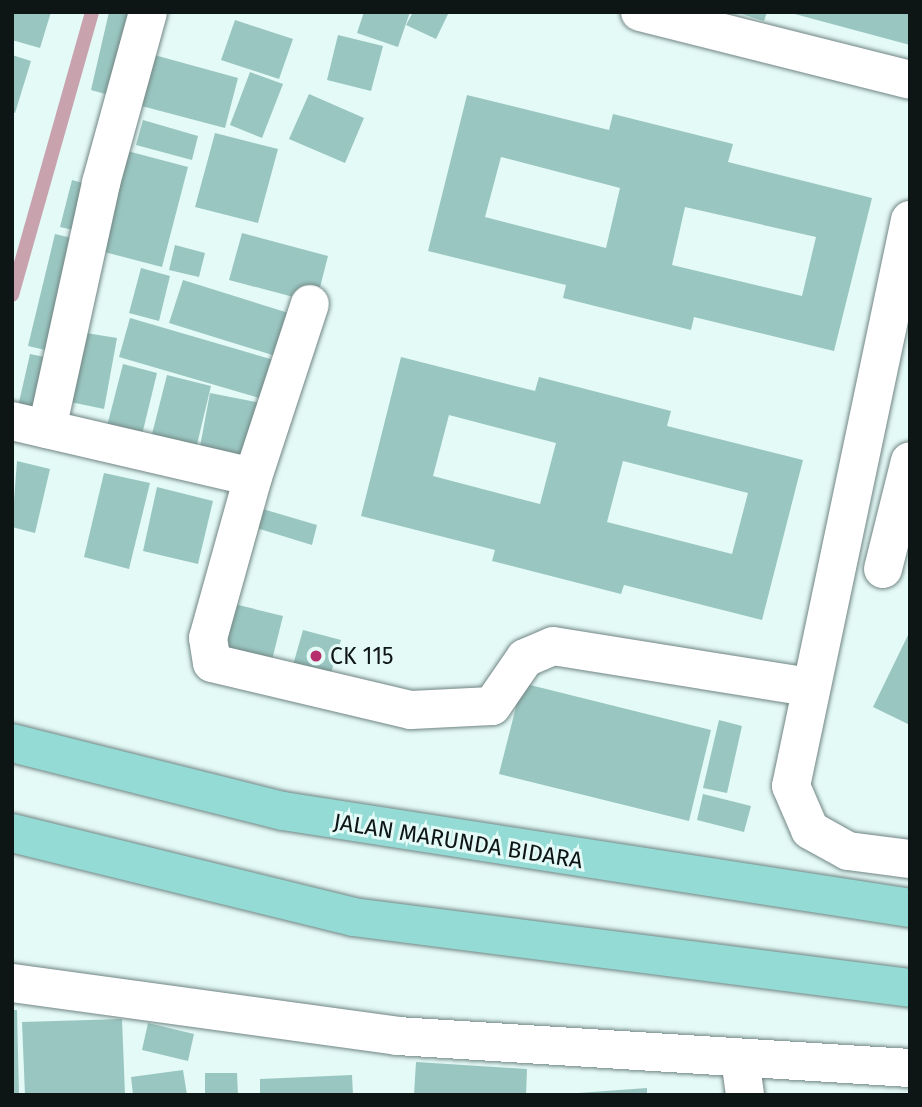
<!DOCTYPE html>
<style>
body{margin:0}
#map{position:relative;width:922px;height:1107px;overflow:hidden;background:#e4faf7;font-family:"Fira Sans",sans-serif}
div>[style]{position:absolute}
.stream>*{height:14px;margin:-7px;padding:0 7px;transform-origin:7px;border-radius:7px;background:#c8a3ae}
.building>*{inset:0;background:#9ac6c1}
.roads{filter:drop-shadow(0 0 2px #718583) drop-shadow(0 0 2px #718583)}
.minor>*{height:38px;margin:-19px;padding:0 19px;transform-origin:19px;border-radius:19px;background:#fff}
.major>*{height:38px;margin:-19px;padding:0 19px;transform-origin:19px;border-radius:19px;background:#94dbd5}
.dots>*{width:19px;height:19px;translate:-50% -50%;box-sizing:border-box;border:4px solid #e4faf7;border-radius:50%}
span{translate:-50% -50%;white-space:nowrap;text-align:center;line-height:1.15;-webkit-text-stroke:6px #e4faf7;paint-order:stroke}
.poi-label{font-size:23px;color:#0e1515}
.left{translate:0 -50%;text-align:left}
.street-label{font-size:23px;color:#0e1515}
.frame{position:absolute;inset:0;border:14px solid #0e1515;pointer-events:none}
</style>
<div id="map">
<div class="stream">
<i style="left:12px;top:295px;width:294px;rotate:-74.2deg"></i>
</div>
<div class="building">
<i style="clip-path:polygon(12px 12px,51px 12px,40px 48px,12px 40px)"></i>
<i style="clip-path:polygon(109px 12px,140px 12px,120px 98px,91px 90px)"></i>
<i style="clip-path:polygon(364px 12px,410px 12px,398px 47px,357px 33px)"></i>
<i style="clip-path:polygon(413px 12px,449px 12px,436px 39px,406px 25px)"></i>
<i style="clip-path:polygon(735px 12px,767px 12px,764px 21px)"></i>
<i style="clip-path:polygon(791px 12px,910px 12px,910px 45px,791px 13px)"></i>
<i style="clip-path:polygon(235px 20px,293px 39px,279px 79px,221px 60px)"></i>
<i style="clip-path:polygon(338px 35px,383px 46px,371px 91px,327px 80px)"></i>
<i style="clip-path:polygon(147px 53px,238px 78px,225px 128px,134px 104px)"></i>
<i style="clip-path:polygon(12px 55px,31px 61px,15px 113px,12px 112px)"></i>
<i style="clip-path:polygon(250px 72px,283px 84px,262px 138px,230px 125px)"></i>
<i style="clip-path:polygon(309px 94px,364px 118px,345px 163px,289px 139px)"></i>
<i style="clip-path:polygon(evenodd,467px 95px,609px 130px,613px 114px,733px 144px,728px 162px,872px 198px,834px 351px,694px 317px,691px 330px,563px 298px,566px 285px,428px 251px,467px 95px,501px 157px,620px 188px,606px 248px,485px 217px,501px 157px,467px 95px,685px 207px,816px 237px,802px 296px,672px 265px,685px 207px)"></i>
<i style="clip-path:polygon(143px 120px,198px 136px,192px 160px,136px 145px)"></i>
<i style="clip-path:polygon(215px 133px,278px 149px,258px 223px,195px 207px)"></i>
<i style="clip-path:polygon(116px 148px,188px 167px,162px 267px,89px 248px)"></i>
<i style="clip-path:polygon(72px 180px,94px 186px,82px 232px,60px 227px)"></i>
<i style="clip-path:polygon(242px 233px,328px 256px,316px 303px,229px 280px)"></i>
<i style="clip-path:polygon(55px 234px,80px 240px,54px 352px,28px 346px)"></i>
<i style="clip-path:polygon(175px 245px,205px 253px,199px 277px,169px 270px)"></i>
<i style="clip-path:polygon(141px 268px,170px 276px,159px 321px,129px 313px)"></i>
<i style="clip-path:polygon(183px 280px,295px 315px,282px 358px,169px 323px)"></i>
<i style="clip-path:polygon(130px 318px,284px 363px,273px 402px,119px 357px)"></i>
<i style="clip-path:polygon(74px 331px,117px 338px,104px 409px,61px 400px)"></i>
<i style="clip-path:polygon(30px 354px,54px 359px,41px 416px,17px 411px)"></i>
<i style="clip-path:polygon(evenodd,401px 357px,535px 391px,539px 377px,671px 411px,667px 426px,803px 460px,762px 620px,624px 585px,621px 594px,492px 561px,495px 550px,361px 516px,401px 357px,449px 415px,556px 443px,540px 504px,433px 476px,449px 415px,401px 357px,623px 461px,748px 493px,732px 554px,607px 522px,623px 461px)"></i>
<i style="clip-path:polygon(123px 364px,157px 373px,140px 443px,105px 434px)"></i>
<i style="clip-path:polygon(167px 375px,211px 386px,193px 461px,148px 450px)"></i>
<i style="clip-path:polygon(210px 393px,261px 403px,250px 461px,199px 452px)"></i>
<i style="clip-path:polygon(17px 461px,50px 469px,35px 533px,12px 527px)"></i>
<i style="clip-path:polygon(104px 473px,150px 483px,129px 569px,84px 557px)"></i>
<i style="clip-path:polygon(157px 487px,213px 501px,198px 564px,143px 551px)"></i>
<i style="clip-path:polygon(256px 507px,317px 525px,312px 545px,250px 526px)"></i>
<i style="clip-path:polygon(226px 602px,283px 616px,270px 668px,213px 655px)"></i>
<i style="clip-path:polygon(303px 630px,341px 640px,328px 683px,291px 672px)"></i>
<i style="clip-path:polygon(910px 631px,910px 725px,873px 707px)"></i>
<i style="clip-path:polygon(522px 683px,711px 730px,689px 821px,499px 774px)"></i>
<i style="clip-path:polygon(719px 720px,742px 726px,727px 793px,703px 788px)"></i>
<i style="clip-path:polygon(703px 794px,751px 806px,744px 832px,697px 820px)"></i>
<i style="clip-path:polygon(12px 1010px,17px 1010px,19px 1095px,12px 1095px)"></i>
<i style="clip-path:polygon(122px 1019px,125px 1095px,25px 1095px,22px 1022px)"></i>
<i style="clip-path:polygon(148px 1023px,194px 1034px,188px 1061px,142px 1050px)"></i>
<i style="clip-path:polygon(416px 1062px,527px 1069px,526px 1095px,414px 1095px)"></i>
<i style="clip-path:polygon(183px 1070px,187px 1095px,133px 1095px,131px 1077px)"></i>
<i style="clip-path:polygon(205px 1073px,237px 1073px,238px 1095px,205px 1095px)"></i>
<i style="clip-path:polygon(352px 1075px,353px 1095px,260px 1095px,260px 1079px)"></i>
<i style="clip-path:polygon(647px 1088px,647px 1095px,578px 1095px,578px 1093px)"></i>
</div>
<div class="roads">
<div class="minor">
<i style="left:640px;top:12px;width:278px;rotate:14.1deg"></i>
<i style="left:910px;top:220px;width:578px;rotate:101.87deg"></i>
<i style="left:791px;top:786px;width:48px;rotate:66.6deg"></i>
<i style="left:810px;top:830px;width:43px;rotate:28.9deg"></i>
<i style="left:848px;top:851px;width:63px;rotate:7.4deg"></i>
<i style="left:12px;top:421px;width:247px;rotate:13.1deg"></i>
<i style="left:253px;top:477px;width:167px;rotate:105.6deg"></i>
<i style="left:208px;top:638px;width:25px;rotate:81deg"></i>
<i style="left:212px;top:663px;width:204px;rotate:13.3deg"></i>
<i style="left:411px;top:710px;width:81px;rotate:-2.8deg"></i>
<i style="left:492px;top:706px;width:58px;rotate:-55.5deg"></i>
<i style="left:525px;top:658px;width:30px;rotate:-23deg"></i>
<i style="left:553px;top:646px;width:260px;rotate:9.1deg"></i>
<i style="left:47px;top:429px;width:252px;rotate:-77.6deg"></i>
<i style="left:101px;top:183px;width:177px;rotate:-74.6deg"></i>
<i style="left:253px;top:477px;width:182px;rotate:-71.8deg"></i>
<i style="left:883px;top:569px;width:111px;rotate:-76deg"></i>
<i style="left:12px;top:983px;width:389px;rotate:7.8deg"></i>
<i style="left:397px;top:1036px;width:514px;rotate:3.57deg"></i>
<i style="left:740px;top:1059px;width:36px;rotate:82deg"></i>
</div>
<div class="major">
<i style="left:12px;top:743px;width:279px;rotate:14.1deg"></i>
<i style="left:283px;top:811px;width:634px;rotate:8.79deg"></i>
<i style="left:12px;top:833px;width:351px;rotate:13.8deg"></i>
<i style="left:353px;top:917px;width:562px;rotate:7.26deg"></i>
</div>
</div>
<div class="dots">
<i style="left:316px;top:656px;background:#b72e6c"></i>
</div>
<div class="poi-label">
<span class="left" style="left:330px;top:656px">CK 115</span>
</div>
<div class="street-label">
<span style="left:458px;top:841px;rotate:9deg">JALAN MARUNDA BIDARA</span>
</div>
<div class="frame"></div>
</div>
